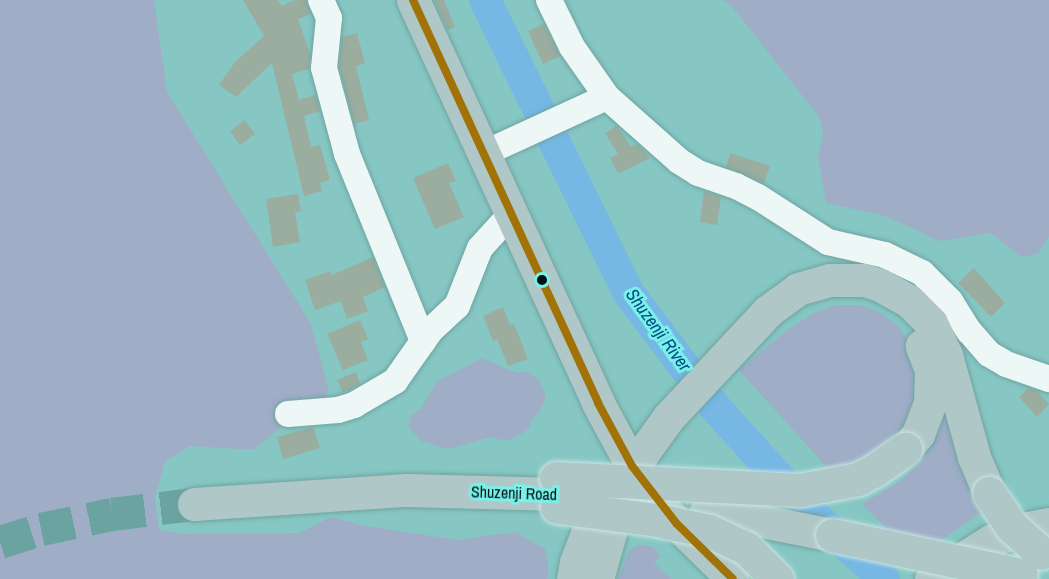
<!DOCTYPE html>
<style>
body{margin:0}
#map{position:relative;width:1049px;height:579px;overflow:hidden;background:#86c7c4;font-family:"Archivo Narrow",sans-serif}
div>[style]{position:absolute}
.green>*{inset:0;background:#9fadc7}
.river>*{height:32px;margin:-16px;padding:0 16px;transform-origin:16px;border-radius:16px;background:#76b7e4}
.building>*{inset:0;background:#9aad9f}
.highway-tunnel>*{height:33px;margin-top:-16.5px;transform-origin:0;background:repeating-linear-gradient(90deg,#6ba3a0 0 33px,transparent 0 49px)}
.roads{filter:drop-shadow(0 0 2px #6fa4a1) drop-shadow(0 0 2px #6fa4a1)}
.minor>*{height:26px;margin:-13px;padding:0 13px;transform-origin:13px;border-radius:13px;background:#edf7f6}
.highway>*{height:33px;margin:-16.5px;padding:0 16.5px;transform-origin:16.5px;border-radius:16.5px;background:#afc8c7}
.bridges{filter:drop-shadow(0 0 2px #c9e6e4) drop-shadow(0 0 2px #c9e6e4)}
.highway-bridge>*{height:33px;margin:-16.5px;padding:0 16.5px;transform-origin:16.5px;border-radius:16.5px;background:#afc8c7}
.bus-1>*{height:8px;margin:-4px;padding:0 4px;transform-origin:4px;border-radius:4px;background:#a17205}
.dots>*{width:16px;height:16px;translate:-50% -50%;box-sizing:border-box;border:3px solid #79f0e9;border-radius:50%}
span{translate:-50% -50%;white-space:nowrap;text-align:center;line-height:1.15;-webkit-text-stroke:6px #79f0e9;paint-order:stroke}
.street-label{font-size:16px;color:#00110f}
.water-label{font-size:18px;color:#024e89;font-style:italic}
</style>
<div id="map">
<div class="green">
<i style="clip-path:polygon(0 0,154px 0,167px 92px,311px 324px,328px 387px,325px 404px,297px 414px,253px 450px,190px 446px,165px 462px,155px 497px,159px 530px,182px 534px,299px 533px,331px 517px,365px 526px,458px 540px,516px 532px,545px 549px,549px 572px,547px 579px,0 579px)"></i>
<i style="clip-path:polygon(722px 0,1049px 0,1049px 236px,1038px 254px,1021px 257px,991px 233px,940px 241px,885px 216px,826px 203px,818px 157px,823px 135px,820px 118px,730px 4px)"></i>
<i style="clip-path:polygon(835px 305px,860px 305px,881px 313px,898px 326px,912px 347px,920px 370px,914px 410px,890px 449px,833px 474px,739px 370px,785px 332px,814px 313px)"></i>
<i style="clip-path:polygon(482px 358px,517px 373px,527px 371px,539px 380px,546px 396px,540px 411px,531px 420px,530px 427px,520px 435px,506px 441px,490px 437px,448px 449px,421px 441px,408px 426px,411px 415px,421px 409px,436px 382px)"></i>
<i style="clip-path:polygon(945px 401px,985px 510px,937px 543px,894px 536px,862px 504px,899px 482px,921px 461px,942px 426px)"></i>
<i style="clip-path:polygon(638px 545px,652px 546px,661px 555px,654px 563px,671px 579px,618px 579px,629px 551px)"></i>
</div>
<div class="river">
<i style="left:485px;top:0;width:325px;rotate:63.9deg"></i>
<i style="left:628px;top:292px;width:141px;rotate:53deg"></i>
<i style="left:713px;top:405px;width:146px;rotate:47.8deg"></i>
<i style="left:811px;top:513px;width:98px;rotate:42.1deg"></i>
</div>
<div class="building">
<i style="clip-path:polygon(243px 0,278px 0,282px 6px,295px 0,306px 0,311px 14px,298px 19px,310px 54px,309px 69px,292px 74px,299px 100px,316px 95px,320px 111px,304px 116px,311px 147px,320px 145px,330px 180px,320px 183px,322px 191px,304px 196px,272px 63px,236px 97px,219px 85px,235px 62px,264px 36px)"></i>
<i style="clip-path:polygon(434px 0,444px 0,455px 27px,448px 30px)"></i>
<i style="clip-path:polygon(544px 24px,560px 56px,543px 64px,528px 31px)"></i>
<i style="clip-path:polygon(357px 33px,365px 63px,356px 66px,369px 120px,354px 124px,339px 67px,342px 37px)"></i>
<i style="clip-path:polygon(245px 120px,255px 134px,240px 145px,230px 131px)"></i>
<i style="clip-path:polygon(617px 126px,631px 147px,637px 144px,650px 158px,618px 174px,610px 158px,618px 154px,605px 133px)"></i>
<i style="clip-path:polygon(730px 153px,770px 166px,764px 183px,726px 167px)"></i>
<i style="clip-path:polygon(448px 163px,456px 181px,449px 183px,464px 217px,435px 229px,413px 178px)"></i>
<i style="clip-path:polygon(704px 191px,721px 197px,717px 225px,700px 222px)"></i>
<i style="clip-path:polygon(298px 194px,301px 211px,295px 212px,300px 242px,273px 247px,266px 199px)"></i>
<i style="clip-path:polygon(373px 257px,385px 287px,363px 297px,368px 311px,347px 319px,341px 301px,315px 310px,305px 280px,331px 271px,332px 275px)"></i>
<i style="clip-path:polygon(974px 268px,1005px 303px,991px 317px,958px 283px)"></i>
<i style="clip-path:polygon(503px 307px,510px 325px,514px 324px,528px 359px,508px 366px,497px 339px,493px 341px,483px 316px)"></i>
<i style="clip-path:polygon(360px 320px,368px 339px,361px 342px,368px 360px,343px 370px,327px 334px)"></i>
<i style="clip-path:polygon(356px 372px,360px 384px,343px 393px,337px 380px)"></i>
<i style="clip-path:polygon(1029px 388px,1037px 391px,1049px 404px,1037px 417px,1019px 397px)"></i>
<i style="clip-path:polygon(313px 427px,320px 448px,283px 459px,277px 437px)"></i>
</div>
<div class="highway-tunnel">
<i style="left:0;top:542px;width:43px;rotate:-17.6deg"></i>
<i style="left:41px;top:529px;width:73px;rotate:-11.9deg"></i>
<i style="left:112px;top:514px;width:83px;rotate:-7deg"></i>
</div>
<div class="roads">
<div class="minor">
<i style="left:321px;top:0;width:20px;rotate:66deg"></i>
<i style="left:329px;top:18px;width:50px;rotate:95.7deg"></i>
<i style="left:324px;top:68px;width:89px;rotate:75deg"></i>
<i style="left:347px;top:154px;width:202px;rotate:67.9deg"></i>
<i style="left:549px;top:0;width:52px;rotate:63.9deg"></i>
<i style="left:572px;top:47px;width:61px;rotate:55deg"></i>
<i style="left:607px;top:97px;width:96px;rotate:41.6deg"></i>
<i style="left:679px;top:161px;width:22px;rotate:32deg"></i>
<i style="left:698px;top:173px;width:40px;rotate:18.9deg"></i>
<i style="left:736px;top:186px;width:25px;rotate:27deg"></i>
<i style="left:758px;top:197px;width:83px;rotate:32.7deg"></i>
<i style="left:828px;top:242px;width:58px;rotate:12.8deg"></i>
<i style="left:885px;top:255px;width:41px;rotate:25.9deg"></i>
<i style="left:922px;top:273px;width:40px;rotate:45deg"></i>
<i style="left:950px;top:301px;width:36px;rotate:58deg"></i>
<i style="left:969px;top:331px;width:30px;rotate:49deg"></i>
<i style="left:989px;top:354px;width:20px;rotate:30deg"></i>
<i style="left:1006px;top:364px;width:46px;rotate:19.2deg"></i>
<i style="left:485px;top:153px;width:134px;rotate:-24.7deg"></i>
<i style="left:288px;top:414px;width:50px;rotate:-4.6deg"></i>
<i style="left:338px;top:410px;width:17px;rotate:-17deg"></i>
<i style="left:354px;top:405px;width:48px;rotate:-30.3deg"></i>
<i style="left:395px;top:381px;width:62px;rotate:-54.8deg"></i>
<i style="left:431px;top:330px;width:35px;rotate:-43deg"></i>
<i style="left:457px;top:306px;width:62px;rotate:-68.4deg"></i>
<i style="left:480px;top:248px;width:47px;rotate:-47.6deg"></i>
</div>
<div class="highway">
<i style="left:413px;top:0;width:443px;rotate:65.3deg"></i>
<i style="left:598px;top:403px;width:72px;rotate:61.6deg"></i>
<i style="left:632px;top:466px;width:73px;rotate:52.2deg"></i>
<i style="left:677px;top:524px;width:78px;rotate:44.5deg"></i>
<i style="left:905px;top:449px;width:20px;rotate:-49deg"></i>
<i style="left:918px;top:434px;width:34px;rotate:-69deg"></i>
<i style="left:930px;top:402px;width:32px;rotate:-88deg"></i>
<i style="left:931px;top:370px;width:26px;rotate:-111deg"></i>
<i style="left:194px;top:504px;width:213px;rotate:-3.8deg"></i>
<i style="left:407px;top:490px;width:151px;rotate:1.5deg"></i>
<i style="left:706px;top:510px;width:128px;rotate:11.2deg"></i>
<i style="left:573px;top:579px;width:17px;rotate:-80deg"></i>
<i style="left:576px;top:562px;width:36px;rotate:-69deg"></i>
<i style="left:589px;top:528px;width:135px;rotate:-54.3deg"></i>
<i style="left:668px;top:418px;width:146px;rotate:-46.9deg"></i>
<i style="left:768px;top:311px;width:37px;rotate:-36deg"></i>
<i style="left:798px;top:289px;width:33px;rotate:-16deg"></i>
<i style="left:830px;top:280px;width:34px"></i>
<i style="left:864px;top:280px;width:17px;rotate:17deg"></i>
<i style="left:880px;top:285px;width:33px;rotate:29deg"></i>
<i style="left:909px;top:301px;width:31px;rotate:45deg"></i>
<i style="left:931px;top:323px;width:35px;rotate:65deg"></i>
<i style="left:946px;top:355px;width:106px;rotate:74.6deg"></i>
<i style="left:974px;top:457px;width:39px;rotate:67deg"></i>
<i style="left:597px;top:579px;width:66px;rotate:-74.1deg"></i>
<i style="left:931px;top:579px;width:72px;rotate:-32.6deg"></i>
<i style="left:992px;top:540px;width:38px;rotate:-18deg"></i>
<i style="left:1028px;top:528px;width:21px;rotate:-11deg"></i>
</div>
</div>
<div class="bridges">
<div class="highway-bridge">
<i style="left:556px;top:478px;width:244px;rotate:2.8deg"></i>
<i style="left:800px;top:490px;width:59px;rotate:-10.7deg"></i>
<i style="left:858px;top:479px;width:19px;rotate:-28deg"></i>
<i style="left:875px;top:470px;width:37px;rotate:-35deg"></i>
<i style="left:989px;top:493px;width:40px;rotate:56deg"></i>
<i style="left:1011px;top:526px;width:40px;rotate:42deg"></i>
<i style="left:557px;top:507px;width:101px;rotate:7.4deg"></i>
<i style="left:657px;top:520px;width:53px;rotate:11.9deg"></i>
<i style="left:709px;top:531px;width:41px;rotate:24.7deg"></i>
<i style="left:746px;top:548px;width:44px;rotate:45deg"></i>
<i style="left:832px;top:535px;width:193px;rotate:11.9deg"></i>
</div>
</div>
<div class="bus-1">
<i style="left:413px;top:0;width:443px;rotate:65.3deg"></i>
<i style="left:598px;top:403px;width:72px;rotate:61.6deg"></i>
<i style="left:632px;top:466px;width:73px;rotate:52.2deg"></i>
<i style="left:677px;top:524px;width:78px;rotate:44.5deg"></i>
</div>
<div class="dots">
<i style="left:542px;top:280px;background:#00110f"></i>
</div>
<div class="street-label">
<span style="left:514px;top:493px;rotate:2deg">Shuzenji Road</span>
</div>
<div class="water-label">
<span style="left:658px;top:330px;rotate:54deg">Shuzenji River</span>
</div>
</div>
